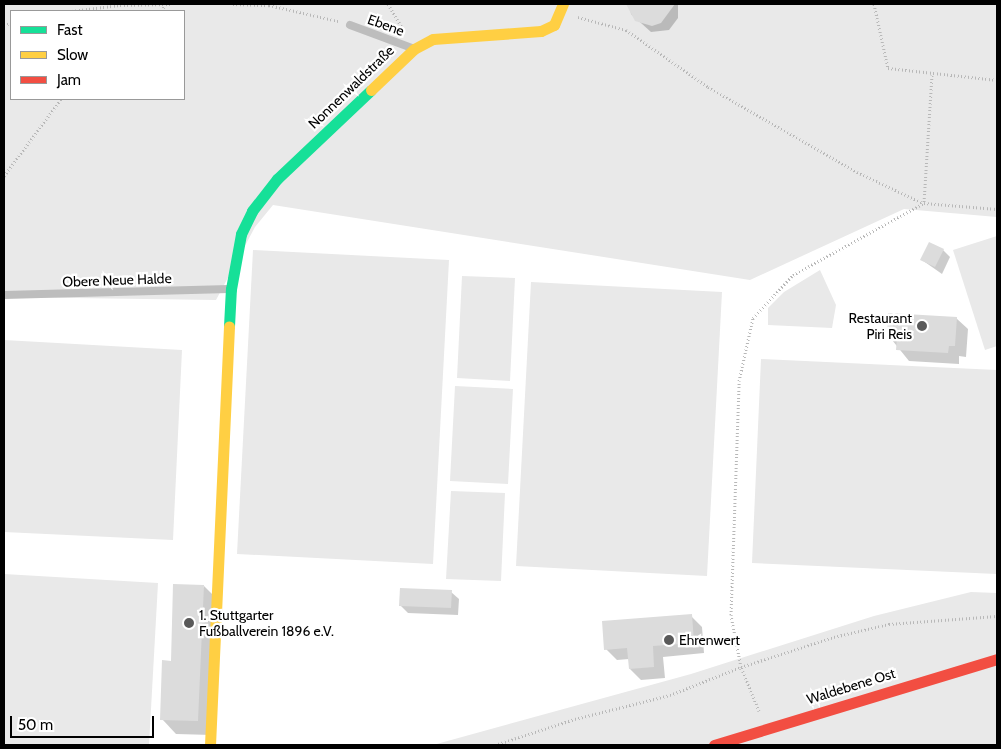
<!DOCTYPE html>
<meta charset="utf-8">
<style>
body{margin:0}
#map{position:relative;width:1001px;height:749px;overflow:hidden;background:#fff;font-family:Cabin,sans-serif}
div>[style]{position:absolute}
.green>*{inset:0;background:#e9e9e9}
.shadow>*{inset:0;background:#0003}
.building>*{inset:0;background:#dcdcdc}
.path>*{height:3px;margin-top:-1.5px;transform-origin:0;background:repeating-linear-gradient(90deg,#b8b8b8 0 1px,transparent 0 3.5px)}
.lane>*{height:8px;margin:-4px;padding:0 4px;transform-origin:4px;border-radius:4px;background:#bdbdbd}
.fast>*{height:11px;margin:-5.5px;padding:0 5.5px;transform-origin:5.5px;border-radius:5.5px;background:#16e098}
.slow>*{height:11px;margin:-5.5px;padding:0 5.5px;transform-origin:5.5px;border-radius:5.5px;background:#ffcf43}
.jam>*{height:11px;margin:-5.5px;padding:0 5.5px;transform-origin:5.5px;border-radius:5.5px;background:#f24e42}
.dots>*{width:14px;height:14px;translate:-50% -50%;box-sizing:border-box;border:2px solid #fff;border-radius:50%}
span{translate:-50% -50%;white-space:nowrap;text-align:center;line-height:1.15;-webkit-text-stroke:4.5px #fff;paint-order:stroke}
.street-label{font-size:14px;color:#000}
.poi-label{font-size:14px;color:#000}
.right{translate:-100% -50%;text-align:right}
.left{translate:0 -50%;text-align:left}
.frame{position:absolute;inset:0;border:5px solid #000;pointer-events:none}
.legend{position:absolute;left:10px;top:10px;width:175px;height:90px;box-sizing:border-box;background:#fff;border:1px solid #999;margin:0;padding:6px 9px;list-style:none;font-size:15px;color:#000}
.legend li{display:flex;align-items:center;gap:10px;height:25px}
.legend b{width:25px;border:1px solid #999}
.scale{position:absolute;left:10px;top:716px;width:144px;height:22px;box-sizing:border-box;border:2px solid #000;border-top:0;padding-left:6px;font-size:15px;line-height:18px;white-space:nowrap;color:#000;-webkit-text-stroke:4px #fff;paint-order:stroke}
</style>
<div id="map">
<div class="green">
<i style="clip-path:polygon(evenodd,4px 4px,997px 4px,997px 217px,904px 209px,750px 280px,273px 205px,255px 227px,216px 300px,4px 297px,4px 4px,11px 11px,184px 11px,184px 99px,11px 99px,11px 11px)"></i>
<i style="clip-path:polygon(997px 236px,997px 346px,985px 350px,953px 250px)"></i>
<i style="clip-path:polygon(253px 250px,449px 260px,433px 564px,237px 554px)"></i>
<i style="clip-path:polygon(820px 270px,836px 305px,832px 328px,768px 325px,768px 308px,784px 292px)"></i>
<i style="clip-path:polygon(462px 276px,515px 278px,510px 381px,457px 378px)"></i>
<i style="clip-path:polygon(531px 282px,722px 292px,707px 576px,516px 566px)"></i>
<i style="clip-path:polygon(4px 340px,182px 350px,173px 540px,4px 532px)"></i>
<i style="clip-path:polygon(761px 359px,997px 370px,997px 574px,752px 563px)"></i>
<i style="clip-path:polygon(455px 386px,513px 389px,508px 484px,450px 481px)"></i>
<i style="clip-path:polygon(451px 491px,505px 493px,501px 581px,446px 579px)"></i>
<i style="clip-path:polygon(4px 574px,158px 583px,149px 745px,4px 745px)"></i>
<i style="clip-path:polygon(971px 592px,997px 593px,997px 745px,433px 745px,691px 674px,874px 616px)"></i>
</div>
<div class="shadow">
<i style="clip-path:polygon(630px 4px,678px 4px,678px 18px,669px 30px,651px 32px,631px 14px)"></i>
<i style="clip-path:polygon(943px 250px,950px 257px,942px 274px,922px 260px)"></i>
<i style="clip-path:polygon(956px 318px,968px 329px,966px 357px,959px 356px,959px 364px,909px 361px,888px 335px)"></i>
<i style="clip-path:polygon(204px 586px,218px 600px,212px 735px,176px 734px,162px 719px,173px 662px)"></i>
<i style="clip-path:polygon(451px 592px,459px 599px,458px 615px,408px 613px,400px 605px)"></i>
<i style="clip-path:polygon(691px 616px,702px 627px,704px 653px,663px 657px,665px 678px,641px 680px,630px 669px,629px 659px,617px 660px,606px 649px)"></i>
</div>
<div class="building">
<i style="clip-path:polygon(626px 4px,675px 4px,661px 23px,652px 26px,635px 21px)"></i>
<i style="clip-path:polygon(929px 242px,944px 249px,935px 267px,920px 260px)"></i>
<i style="clip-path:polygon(888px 313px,957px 317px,955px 346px,949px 346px,948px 353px,896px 350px,897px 336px,887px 336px)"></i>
<i style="clip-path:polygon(173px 584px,204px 585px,198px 721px,160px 720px,162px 660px,171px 661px)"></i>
<i style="clip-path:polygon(400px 588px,452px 590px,451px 608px,399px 606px)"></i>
<i style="clip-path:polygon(692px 614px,694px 643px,653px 646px,654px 667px,629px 669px,627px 648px,604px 650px,602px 621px)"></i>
</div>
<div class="path">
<i style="left:233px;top:4px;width:36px;rotate:2deg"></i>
<i style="left:269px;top:5px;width:71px;rotate:13.1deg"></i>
<i style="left:388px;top:4px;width:31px;rotate:59deg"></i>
<i style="left:874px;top:4px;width:66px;rotate:77.7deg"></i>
<i style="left:888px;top:68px;width:110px;rotate:6.3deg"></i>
<i style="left:72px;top:11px;width:48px;rotate:-7.1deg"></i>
<i style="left:120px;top:5px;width:50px;rotate:-1.1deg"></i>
<i style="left:162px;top:11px;width:8px;rotate:-67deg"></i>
<i style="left:578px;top:17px;width:50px;rotate:15.2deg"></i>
<i style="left:626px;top:30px;width:100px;rotate:34.8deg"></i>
<i style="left:708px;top:87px;width:172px;rotate:29.7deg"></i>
<i style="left:857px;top:172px;width:73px;rotate:25.2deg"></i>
<i style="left:4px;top:25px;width:7px;rotate:-16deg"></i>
<i style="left:932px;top:75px;width:128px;rotate:93.6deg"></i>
<i style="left:924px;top:203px;width:73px;rotate:4.7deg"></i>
<i style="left:4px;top:176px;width:96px;rotate:-53.5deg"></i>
<i style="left:759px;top:711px;width:48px;rotate:-112.2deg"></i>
<i style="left:741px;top:667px;width:53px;rotate:-100.9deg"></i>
<i style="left:731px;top:615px;width:234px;rotate:-88deg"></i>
<i style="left:739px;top:381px;width:65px;rotate:-77.5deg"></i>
<i style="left:753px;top:318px;width:59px;rotate:-47.1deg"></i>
<i style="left:793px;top:275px;width:149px;rotate:-28.8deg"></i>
<i style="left:495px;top:745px;width:84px;rotate:-18deg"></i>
<i style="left:575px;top:719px;width:98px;rotate:-14.2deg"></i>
<i style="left:670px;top:695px;width:76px;rotate:-21.5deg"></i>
<i style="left:741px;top:667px;width:98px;rotate:-17.9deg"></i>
<i style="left:834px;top:637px;width:57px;rotate:-13.3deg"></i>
<i style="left:889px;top:624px;width:108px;rotate:-4.2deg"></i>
</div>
<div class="lane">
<i style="left:350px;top:25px;width:66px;rotate:20.4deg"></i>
<i style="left:4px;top:295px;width:225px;rotate:-1.5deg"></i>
</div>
<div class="fast">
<i style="left:229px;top:326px;width:37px;rotate:-87deg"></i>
<i style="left:231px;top:289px;width:56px;rotate:-79.7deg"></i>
<i style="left:241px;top:234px;width:25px;rotate:-64deg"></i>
<i style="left:252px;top:211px;width:41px;rotate:-52deg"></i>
<i style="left:277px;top:179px;width:129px;rotate:-43.4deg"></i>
</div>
<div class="slow">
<i style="left:371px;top:90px;width:59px;rotate:-43.6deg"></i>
<i style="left:414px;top:49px;width:21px;rotate:-28deg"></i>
<i style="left:433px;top:39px;width:108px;rotate:-4.2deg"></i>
<i style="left:541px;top:31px;width:14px;rotate:-25deg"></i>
<i style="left:554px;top:25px;width:23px;rotate:-67deg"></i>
<i style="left:210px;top:745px;width:419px;rotate:-87.4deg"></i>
</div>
<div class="jam">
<i style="left:714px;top:745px;width:296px;rotate:-16.9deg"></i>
</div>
<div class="dots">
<i style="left:922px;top:326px;background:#595959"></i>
<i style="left:189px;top:623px;background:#595959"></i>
<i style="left:669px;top:640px;background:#595959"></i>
</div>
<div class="street-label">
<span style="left:386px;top:25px;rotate:20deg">Ebene</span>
<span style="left:351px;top:87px;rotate:-44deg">Nonnenwaldstraße</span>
<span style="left:117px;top:280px;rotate:-2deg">Obere Neue Halde</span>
<span style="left:851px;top:686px;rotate:-17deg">Waldebene Ost</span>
</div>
<div class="poi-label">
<span class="right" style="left:912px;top:326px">Restaurant<br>Piri Reis</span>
<span class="left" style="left:199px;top:623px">1. Stuttgarter<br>Fußballverein 1896 e.V.</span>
<span class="left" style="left:679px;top:640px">Ehrenwert</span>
</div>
<div class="frame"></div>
<ul class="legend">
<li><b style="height:6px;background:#16e098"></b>Fast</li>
<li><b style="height:6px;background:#ffcf43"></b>Slow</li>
<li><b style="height:6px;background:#f24e42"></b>Jam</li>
</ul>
<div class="scale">50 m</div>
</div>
